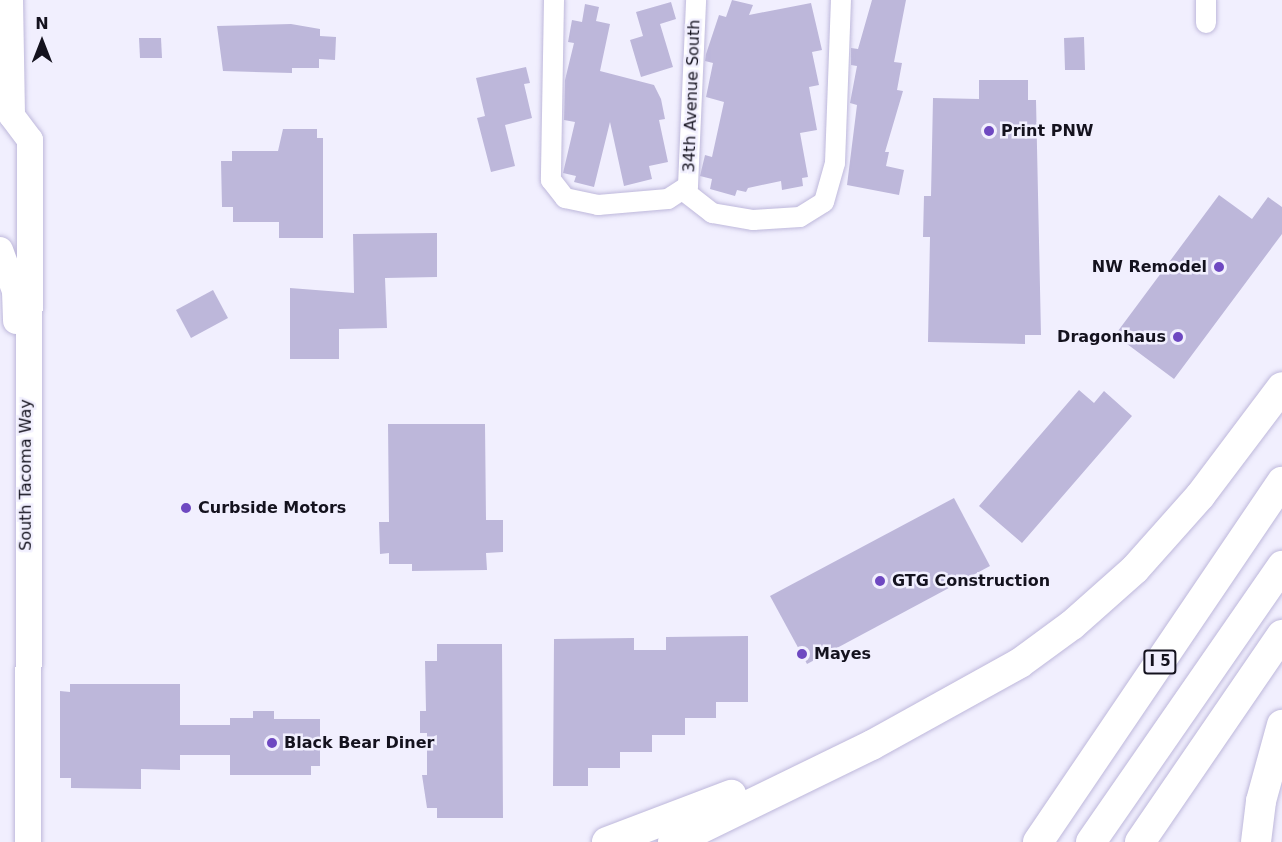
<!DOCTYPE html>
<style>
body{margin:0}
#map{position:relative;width:1282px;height:842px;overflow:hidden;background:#f1effe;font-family:"DejaVu Sans",sans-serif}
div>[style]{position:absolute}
.building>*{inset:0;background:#bdb7da}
.roads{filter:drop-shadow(0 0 2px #beb8db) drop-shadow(0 0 2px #beb8db)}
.minor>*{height:20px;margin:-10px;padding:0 10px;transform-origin:10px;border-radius:10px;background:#fff}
.major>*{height:26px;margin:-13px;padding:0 13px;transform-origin:13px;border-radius:13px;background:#fff}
.highway>*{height:30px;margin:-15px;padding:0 15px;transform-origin:15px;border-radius:15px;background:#fff}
.dots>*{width:16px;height:16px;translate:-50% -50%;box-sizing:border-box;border:3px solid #f1effe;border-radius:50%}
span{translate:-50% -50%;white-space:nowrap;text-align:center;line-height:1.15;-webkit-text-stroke:5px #f1effe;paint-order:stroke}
.shield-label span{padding:2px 4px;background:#f1effe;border:2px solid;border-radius:4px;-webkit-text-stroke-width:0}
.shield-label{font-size:15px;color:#14121e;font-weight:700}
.street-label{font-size:16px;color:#14121e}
.poi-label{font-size:16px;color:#14121e;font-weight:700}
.left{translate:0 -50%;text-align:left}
.right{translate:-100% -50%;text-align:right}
.north{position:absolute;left:12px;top:12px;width:60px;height:60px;-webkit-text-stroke:4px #f1effe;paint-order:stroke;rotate:0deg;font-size:16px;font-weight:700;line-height:24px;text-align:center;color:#14121e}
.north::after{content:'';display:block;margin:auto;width:21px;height:27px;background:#14121e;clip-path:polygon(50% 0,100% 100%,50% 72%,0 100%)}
</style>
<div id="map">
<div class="building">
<i style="clip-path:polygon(732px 0,753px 5px,749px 15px,811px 3px,822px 50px,812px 52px,819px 85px,809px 87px,817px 130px,800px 133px,808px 177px,802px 178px,803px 186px,782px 190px,781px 181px,748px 188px,746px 192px,737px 190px,735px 196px,710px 189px,712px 179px,700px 176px,705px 155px,712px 157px,724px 102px,706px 97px,713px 63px,705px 61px,706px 54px,719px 15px,726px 17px)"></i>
<i style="clip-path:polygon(872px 0,906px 0,894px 62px,902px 63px,897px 90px,903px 91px,885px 152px,889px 152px,886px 166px,904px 170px,899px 195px,847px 185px,857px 105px,850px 103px,857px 66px,851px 65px,851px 48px,858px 49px)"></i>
<i style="clip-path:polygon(671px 2px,676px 19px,660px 24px,673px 67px,641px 77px,630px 40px,643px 36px,636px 12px)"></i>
<i style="clip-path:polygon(585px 4px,599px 7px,596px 21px,610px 24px,600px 71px,654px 85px,661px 99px,665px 119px,659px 120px,668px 162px,649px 166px,652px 179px,624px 186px,610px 122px,594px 187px,574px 182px,576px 176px,563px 173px,575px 122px,564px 120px,565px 80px,574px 43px,568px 42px,572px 20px,582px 22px)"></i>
<i style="clip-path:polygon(291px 24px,320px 29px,320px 36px,336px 37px,335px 60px,319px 59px,319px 68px,292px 68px,292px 73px,223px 71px,217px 26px)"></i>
<i style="clip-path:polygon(1084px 37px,1085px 70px,1065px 70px,1064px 38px)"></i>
<i style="clip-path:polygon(139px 38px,161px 38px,162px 58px,140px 58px)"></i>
<i style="clip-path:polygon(526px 67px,530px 83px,524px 84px,532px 118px,505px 125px,515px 166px,491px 172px,477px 118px,485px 116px,476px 78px)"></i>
<i style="clip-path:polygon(979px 80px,1028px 80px,1028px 100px,1036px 100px,1041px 335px,1025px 335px,1025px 344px,928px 342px,930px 237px,923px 237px,924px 196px,931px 196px,933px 98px,979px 99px)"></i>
<i style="clip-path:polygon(283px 129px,317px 129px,317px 138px,323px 138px,323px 238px,279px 238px,279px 222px,233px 222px,233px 207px,222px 207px,221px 161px,232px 161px,232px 151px,278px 151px)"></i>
<i style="clip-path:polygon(1219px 195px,1252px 219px,1268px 197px,1282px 207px,1282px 234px,1174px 379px,1115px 335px)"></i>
<i style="clip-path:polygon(437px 233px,437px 277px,385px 278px,387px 328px,339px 329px,339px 359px,290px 359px,290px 288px,354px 293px,353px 234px)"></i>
<i style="clip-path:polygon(213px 290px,228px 318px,191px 338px,176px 310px)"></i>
<i style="clip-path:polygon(1079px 390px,1094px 403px,1104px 391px,1132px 416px,1022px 543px,979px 506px)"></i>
<i style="clip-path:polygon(388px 424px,485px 424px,486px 520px,503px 520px,503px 552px,486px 553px,487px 570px,412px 571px,412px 564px,389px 564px,389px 553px,380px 554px,379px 522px,389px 522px)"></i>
<i style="clip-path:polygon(954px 498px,990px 566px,807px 664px,770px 596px)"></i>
<i style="clip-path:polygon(748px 636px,748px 702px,716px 702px,716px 718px,685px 718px,685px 735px,652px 735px,652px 752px,620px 752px,620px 768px,588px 768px,588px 786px,553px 786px,554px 639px,634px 638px,634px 650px,666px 650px,666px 637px)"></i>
<i style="clip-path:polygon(437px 644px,502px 644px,503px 818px,437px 818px,437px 808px,427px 808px,422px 775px,427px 775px,427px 733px,420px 733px,420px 711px,426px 711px,425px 661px,437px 661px)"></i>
<i style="clip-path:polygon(70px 684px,180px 684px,180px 725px,230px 725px,230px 718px,253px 718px,253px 711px,274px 711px,274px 719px,320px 719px,320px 766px,311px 766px,311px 775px,230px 775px,230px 755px,180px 755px,180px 770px,141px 769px,141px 789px,71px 788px,71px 778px,60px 778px,60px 691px,70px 692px)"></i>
</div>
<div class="roads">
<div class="minor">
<i style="left:554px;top:0;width:180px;rotate:91deg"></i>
<i style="left:551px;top:180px;width:23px;rotate:52deg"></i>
<i style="left:565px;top:198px;width:34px;rotate:12deg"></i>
<i style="left:598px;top:205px;width:70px;rotate:-4.9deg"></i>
<i style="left:668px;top:199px;width:24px;rotate:-33deg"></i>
<i style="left:688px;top:186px;width:186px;rotate:-87.5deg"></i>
<i style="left:1206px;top:23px;width:23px;rotate:-90deg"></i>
<i style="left:684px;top:191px;width:36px;rotate:38deg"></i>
<i style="left:712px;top:213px;width:42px;rotate:9.7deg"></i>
<i style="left:753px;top:220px;width:47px;rotate:-3.7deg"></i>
<i style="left:800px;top:217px;width:28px;rotate:-32deg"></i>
<i style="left:824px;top:202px;width:41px;rotate:-74.2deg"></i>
<i style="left:835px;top:163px;width:163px;rotate:-87.9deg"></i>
</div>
<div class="major">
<i style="left:10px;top:0;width:116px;rotate:89deg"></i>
<i style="left:12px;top:116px;width:30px;rotate:53deg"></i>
<i style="left:30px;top:140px;width:702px;rotate:90.16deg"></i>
<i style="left:0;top:250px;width:44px;rotate:69.9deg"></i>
<i style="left:15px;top:291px;width:30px;rotate:88deg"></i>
</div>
<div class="highway">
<i style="left:607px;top:842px;width:133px;rotate:-20.8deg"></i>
<i style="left:673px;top:842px;width:221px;rotate:-26deg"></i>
<i style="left:872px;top:745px;width:169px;rotate:-29deg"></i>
<i style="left:1020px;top:663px;width:64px;rotate:-36.2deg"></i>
<i style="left:1072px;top:625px;width:84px;rotate:-41.6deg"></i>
<i style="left:1135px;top:569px;width:98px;rotate:-48.3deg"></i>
<i style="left:1200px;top:496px;width:136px;rotate:-53deg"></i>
<i style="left:1038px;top:842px;width:435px;rotate:-55.9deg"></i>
<i style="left:1091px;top:842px;width:336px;rotate:-55.3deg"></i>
<i style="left:1140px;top:842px;width:251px;rotate:-55.6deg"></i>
<i style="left:1256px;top:842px;width:41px;rotate:-83deg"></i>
<i style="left:1261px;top:801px;width:79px;rotate:-74.6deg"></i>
</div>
</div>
<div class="dots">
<i style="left:989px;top:131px;background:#6e48c1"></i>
<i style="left:1219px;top:267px;background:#6e48c1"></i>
<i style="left:1178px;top:337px;background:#6e48c1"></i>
<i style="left:186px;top:508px;background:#6e48c1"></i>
<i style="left:880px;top:581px;background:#6e48c1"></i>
<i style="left:802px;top:654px;background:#6e48c1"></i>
<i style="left:272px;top:743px;background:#6e48c1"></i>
</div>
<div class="shield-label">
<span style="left:1160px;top:662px">I 5</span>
</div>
<div class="street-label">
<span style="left:692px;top:96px;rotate:-88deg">34th Avenue South</span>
<span style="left:26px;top:475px;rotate:-90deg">South Tacoma Way</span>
</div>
<div class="poi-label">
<span class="left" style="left:1001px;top:131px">Print PNW</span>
<span class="right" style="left:1207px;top:267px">NW Remodel</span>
<span class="right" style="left:1166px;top:337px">Dragonhaus</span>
<span class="left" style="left:198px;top:508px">Curbside Motors</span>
<span class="left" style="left:892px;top:581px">GTG Construction</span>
<span class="left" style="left:814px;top:654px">Mayes</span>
<span class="left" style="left:284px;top:743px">Black Bear Diner</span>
</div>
<div class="north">N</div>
</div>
